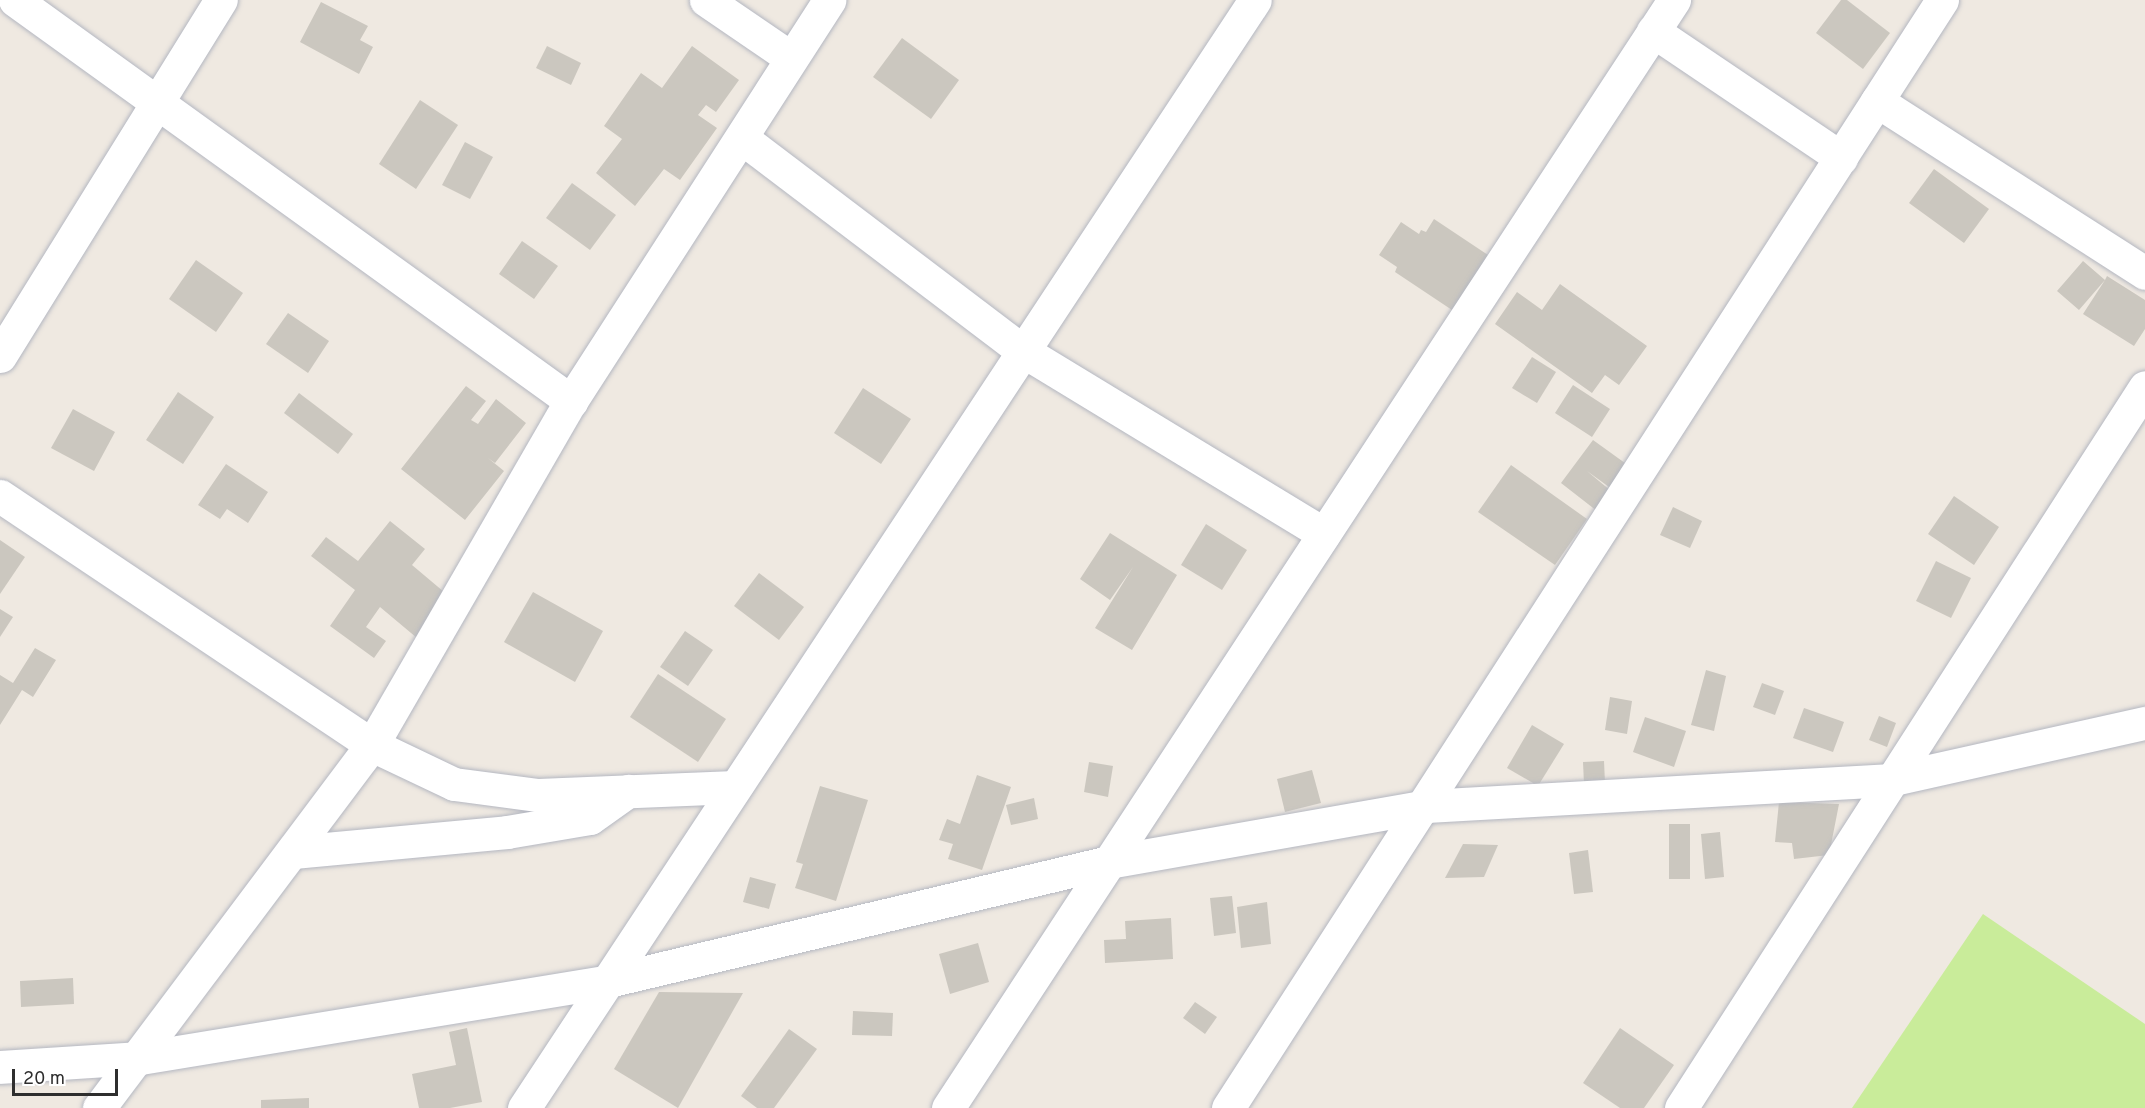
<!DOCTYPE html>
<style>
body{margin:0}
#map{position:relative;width:2145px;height:1108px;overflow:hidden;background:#efe9e1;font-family:Overpass,sans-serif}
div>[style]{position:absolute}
.pitch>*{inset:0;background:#c9ec9a}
.building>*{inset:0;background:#cbc7bf}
.roads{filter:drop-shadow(0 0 2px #b4b7c1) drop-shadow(0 0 2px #b4b7c1)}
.minor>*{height:33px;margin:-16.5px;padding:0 16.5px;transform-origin:16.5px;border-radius:16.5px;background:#fff}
.tertiary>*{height:33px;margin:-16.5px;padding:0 16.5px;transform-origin:16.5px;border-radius:16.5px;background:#fff}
span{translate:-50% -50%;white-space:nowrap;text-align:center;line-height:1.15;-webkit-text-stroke:4.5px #fff;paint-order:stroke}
.scale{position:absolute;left:12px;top:1069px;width:106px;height:27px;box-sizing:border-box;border:3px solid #2e2e2e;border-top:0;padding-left:8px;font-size:18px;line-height:21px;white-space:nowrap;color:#2e2e2e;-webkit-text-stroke:4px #fff;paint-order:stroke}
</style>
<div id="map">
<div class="pitch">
<i style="clip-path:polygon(1983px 914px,2145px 1024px,2145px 1108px,1852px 1108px)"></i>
</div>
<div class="building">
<i style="clip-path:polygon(1841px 0,1847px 0,1890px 33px,1863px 69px,1816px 33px)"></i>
<i style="clip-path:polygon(321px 2px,368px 26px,360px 40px,373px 47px,359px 74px,300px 42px)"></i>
<i style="clip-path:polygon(902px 38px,959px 80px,931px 119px,873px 77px)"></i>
<i style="clip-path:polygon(547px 46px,581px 63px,571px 85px,536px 68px)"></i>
<i style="clip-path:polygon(692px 46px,739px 80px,716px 112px,706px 105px,698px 115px,717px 128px,680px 180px,664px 169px,635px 206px,596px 173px,622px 139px,604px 126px,641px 73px,662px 88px)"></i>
<i style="clip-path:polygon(420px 100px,458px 125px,416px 189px,379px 164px)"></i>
<i style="clip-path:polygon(465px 142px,493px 157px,470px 199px,442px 185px)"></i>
<i style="clip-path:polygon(1934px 169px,1989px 209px,1964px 243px,1909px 203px)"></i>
<i style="clip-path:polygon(572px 183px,616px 215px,590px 250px,546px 218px)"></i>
<i style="clip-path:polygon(1434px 219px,1488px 255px,1455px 312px,1395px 272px,1397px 267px,1379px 255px,1401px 222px,1419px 234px,1421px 230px,1426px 232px)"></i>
<i style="clip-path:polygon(522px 241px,558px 266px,534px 299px,499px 274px)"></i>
<i style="clip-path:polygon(196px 260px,243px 293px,216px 332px,169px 299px)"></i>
<i style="clip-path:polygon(2083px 261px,2105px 280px,2107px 276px,2145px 300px,2145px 329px,2134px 346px,2083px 314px,2105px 280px,2079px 310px,2057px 291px)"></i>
<i style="clip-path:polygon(1560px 284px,1647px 346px,1619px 385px,1605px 375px,1592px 393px,1495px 324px,1517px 292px,1542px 310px)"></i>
<i style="clip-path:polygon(288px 313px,329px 341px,308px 373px,266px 344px)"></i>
<i style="clip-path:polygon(1532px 357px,1556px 372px,1537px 403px,1512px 388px)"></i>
<i style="clip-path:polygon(1573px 385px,1610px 409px,1592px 437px,1555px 413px)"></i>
<i style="clip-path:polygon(466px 386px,486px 401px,471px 420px,478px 424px,496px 399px,526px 423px,495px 463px,488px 458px,504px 471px,465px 520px,401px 469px)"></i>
<i style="clip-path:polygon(863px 388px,911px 419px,881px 464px,834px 433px)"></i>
<i style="clip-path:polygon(178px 392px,214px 417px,183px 464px,146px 440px)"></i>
<i style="clip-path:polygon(299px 393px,353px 434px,338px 454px,284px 413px)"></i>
<i style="clip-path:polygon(73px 409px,115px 432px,94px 471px,51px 448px)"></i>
<i style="clip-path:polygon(1593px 440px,1636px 471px,1620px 495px,1587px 471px,1611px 491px,1597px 511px,1561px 483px)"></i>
<i style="clip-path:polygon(226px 464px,268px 492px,248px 523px,227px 509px,220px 519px,198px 505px)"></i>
<i style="clip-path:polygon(1511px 465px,1587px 519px,1555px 565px,1478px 512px)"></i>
<i style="clip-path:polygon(1954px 496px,1999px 527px,1974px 565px,1928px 534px)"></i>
<i style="clip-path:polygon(1673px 507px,1702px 521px,1690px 548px,1660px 535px)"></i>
<i style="clip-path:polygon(390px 521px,425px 549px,412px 565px,450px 597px,417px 638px,380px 607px,366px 627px,386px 641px,374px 658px,330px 626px,355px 590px,311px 556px,326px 537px,358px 561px)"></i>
<i style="clip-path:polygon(1206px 524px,1247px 550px,1222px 590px,1181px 565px)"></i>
<i style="clip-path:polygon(1110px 533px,1177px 575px,1132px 650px,1095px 628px,1133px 567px,1110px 600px,1080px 579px)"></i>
<i style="clip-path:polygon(0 540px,25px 557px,0 594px)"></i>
<i style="clip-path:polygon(1936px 561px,1971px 578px,1951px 618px,1916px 601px)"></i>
<i style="clip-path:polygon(759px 573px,804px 607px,779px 640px,734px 606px)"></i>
<i style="clip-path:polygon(533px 592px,603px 631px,575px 682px,504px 642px)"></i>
<i style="clip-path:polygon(0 609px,13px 617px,0 637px)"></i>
<i style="clip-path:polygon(685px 631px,713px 650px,688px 686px,660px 667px)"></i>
<i style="clip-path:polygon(35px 648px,56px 660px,33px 697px,22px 690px,0 725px,0 675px,13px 683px)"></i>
<i style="clip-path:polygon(1706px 670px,1726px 676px,1714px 731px,1691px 725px)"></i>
<i style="clip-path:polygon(658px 674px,726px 719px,698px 762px,630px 717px)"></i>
<i style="clip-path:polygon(1762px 683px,1784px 691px,1775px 715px,1753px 707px)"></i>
<i style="clip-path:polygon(1610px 697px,1632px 701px,1627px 734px,1605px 730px)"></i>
<i style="clip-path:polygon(1804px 708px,1844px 722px,1833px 752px,1793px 738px)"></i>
<i style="clip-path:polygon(1879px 716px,1896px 723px,1887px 747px,1869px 740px)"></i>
<i style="clip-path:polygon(1645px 717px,1686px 731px,1674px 767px,1633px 752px)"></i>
<i style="clip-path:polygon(1532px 725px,1564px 744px,1538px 786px,1507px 768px)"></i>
<i style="clip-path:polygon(1604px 761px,1605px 783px,1584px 784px,1583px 762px)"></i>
<i style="clip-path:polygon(1089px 762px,1113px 766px,1108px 797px,1084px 792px)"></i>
<i style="clip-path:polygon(1312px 770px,1321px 803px,1285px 812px,1277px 779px)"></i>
<i style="clip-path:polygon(977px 775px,1011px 787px,982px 870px,948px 859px,953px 844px,939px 840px,947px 819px,960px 824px)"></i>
<i style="clip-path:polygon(820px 786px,868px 800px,836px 901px,795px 888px,803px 864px,796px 862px)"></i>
<i style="clip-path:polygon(1034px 798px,1038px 819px,1011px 825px,1006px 805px)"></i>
<i style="clip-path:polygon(1779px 802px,1839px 804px,1829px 855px,1794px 859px,1792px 843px,1775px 842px)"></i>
<i style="clip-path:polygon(1669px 824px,1690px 824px,1690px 879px,1669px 879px)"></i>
<i style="clip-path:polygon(1720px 832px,1724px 877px,1705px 879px,1701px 834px)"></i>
<i style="clip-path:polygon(1463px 844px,1498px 845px,1484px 877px,1445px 878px)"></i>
<i style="clip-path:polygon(1588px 850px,1593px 892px,1574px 894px,1569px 853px)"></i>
<i style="clip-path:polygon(750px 877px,776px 884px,769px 909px,743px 902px)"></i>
<i style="clip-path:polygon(1232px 896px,1236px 933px,1214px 936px,1210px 898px)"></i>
<i style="clip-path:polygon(1267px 902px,1271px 944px,1241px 948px,1237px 907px)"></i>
<i style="clip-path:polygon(1171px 918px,1173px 959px,1105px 963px,1104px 940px,1126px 939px,1125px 921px)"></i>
<i style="clip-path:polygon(978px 943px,989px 982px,950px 994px,939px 954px)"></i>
<i style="clip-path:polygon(73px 978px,74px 1004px,21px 1007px,20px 981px)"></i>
<i style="clip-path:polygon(659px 992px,743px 993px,678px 1108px,614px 1069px)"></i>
<i style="clip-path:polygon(1195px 1002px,1217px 1017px,1205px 1034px,1183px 1018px)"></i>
<i style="clip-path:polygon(853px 1011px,893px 1013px,892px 1036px,852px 1035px)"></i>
<i style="clip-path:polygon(467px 1028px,482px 1102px,450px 1108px,419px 1108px,412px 1074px,456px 1065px,449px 1032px)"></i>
<i style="clip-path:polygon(1620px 1028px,1674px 1065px,1644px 1108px,1620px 1108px,1583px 1083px)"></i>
<i style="clip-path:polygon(789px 1029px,817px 1049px,774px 1108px,757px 1108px,741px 1096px)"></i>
<i style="clip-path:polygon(309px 1098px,309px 1108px,261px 1108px,261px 1100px)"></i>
</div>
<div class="roads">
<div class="minor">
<i style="left:15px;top:0;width:686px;rotate:35.8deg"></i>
<i style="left:706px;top:0;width:103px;rotate:34.3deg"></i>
<i style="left:1653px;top:31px;width:227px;rotate:34deg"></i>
<i style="left:1877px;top:101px;width:318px;rotate:32.7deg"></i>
<i style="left:742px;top:138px;width:353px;rotate:37.2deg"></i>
<i style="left:1023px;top:351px;width:352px;rotate:31.3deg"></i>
<i style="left:0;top:356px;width:419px;rotate:-58.2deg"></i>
<i style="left:0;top:496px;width:448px;rotate:33.8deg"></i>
<i style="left:372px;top:745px;width:91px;rotate:25.4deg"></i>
<i style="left:454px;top:784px;width:85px;rotate:7.5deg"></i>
<i style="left:538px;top:795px;width:197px;rotate:-2.3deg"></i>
<i style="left:293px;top:852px;width:215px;rotate:-5.3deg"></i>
<i style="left:507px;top:832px;width:84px;rotate:-9.6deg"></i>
<i style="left:590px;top:818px;width:47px;rotate:-35.4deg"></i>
<i style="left:0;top:1067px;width:140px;rotate:-3.7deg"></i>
<i style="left:140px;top:1058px;width:474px;rotate:-9.3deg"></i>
<i style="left:608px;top:981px;width:515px;rotate:-13.36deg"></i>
<i style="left:1109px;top:862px;width:321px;rotate:-10deg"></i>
<i style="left:1425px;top:806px;width:465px;rotate:-3.2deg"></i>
<i style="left:1889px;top:780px;width:262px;rotate:-12.6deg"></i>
<i style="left:99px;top:1108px;width:454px;rotate:-53.1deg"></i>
<i style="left:372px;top:745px;width:397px;rotate:-60deg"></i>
<i style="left:571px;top:401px;width:477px;rotate:-57.2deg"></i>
<i style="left:524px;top:1108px;width:1327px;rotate:-56.59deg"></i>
<i style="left:948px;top:1108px;width:1325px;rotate:-56.77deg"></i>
<i style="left:1228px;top:1108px;width:1318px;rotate:-57.2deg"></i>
</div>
<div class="tertiary">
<i style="left:1681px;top:1108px;width:857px;rotate:-57.24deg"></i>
</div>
</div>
<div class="scale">20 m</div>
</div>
